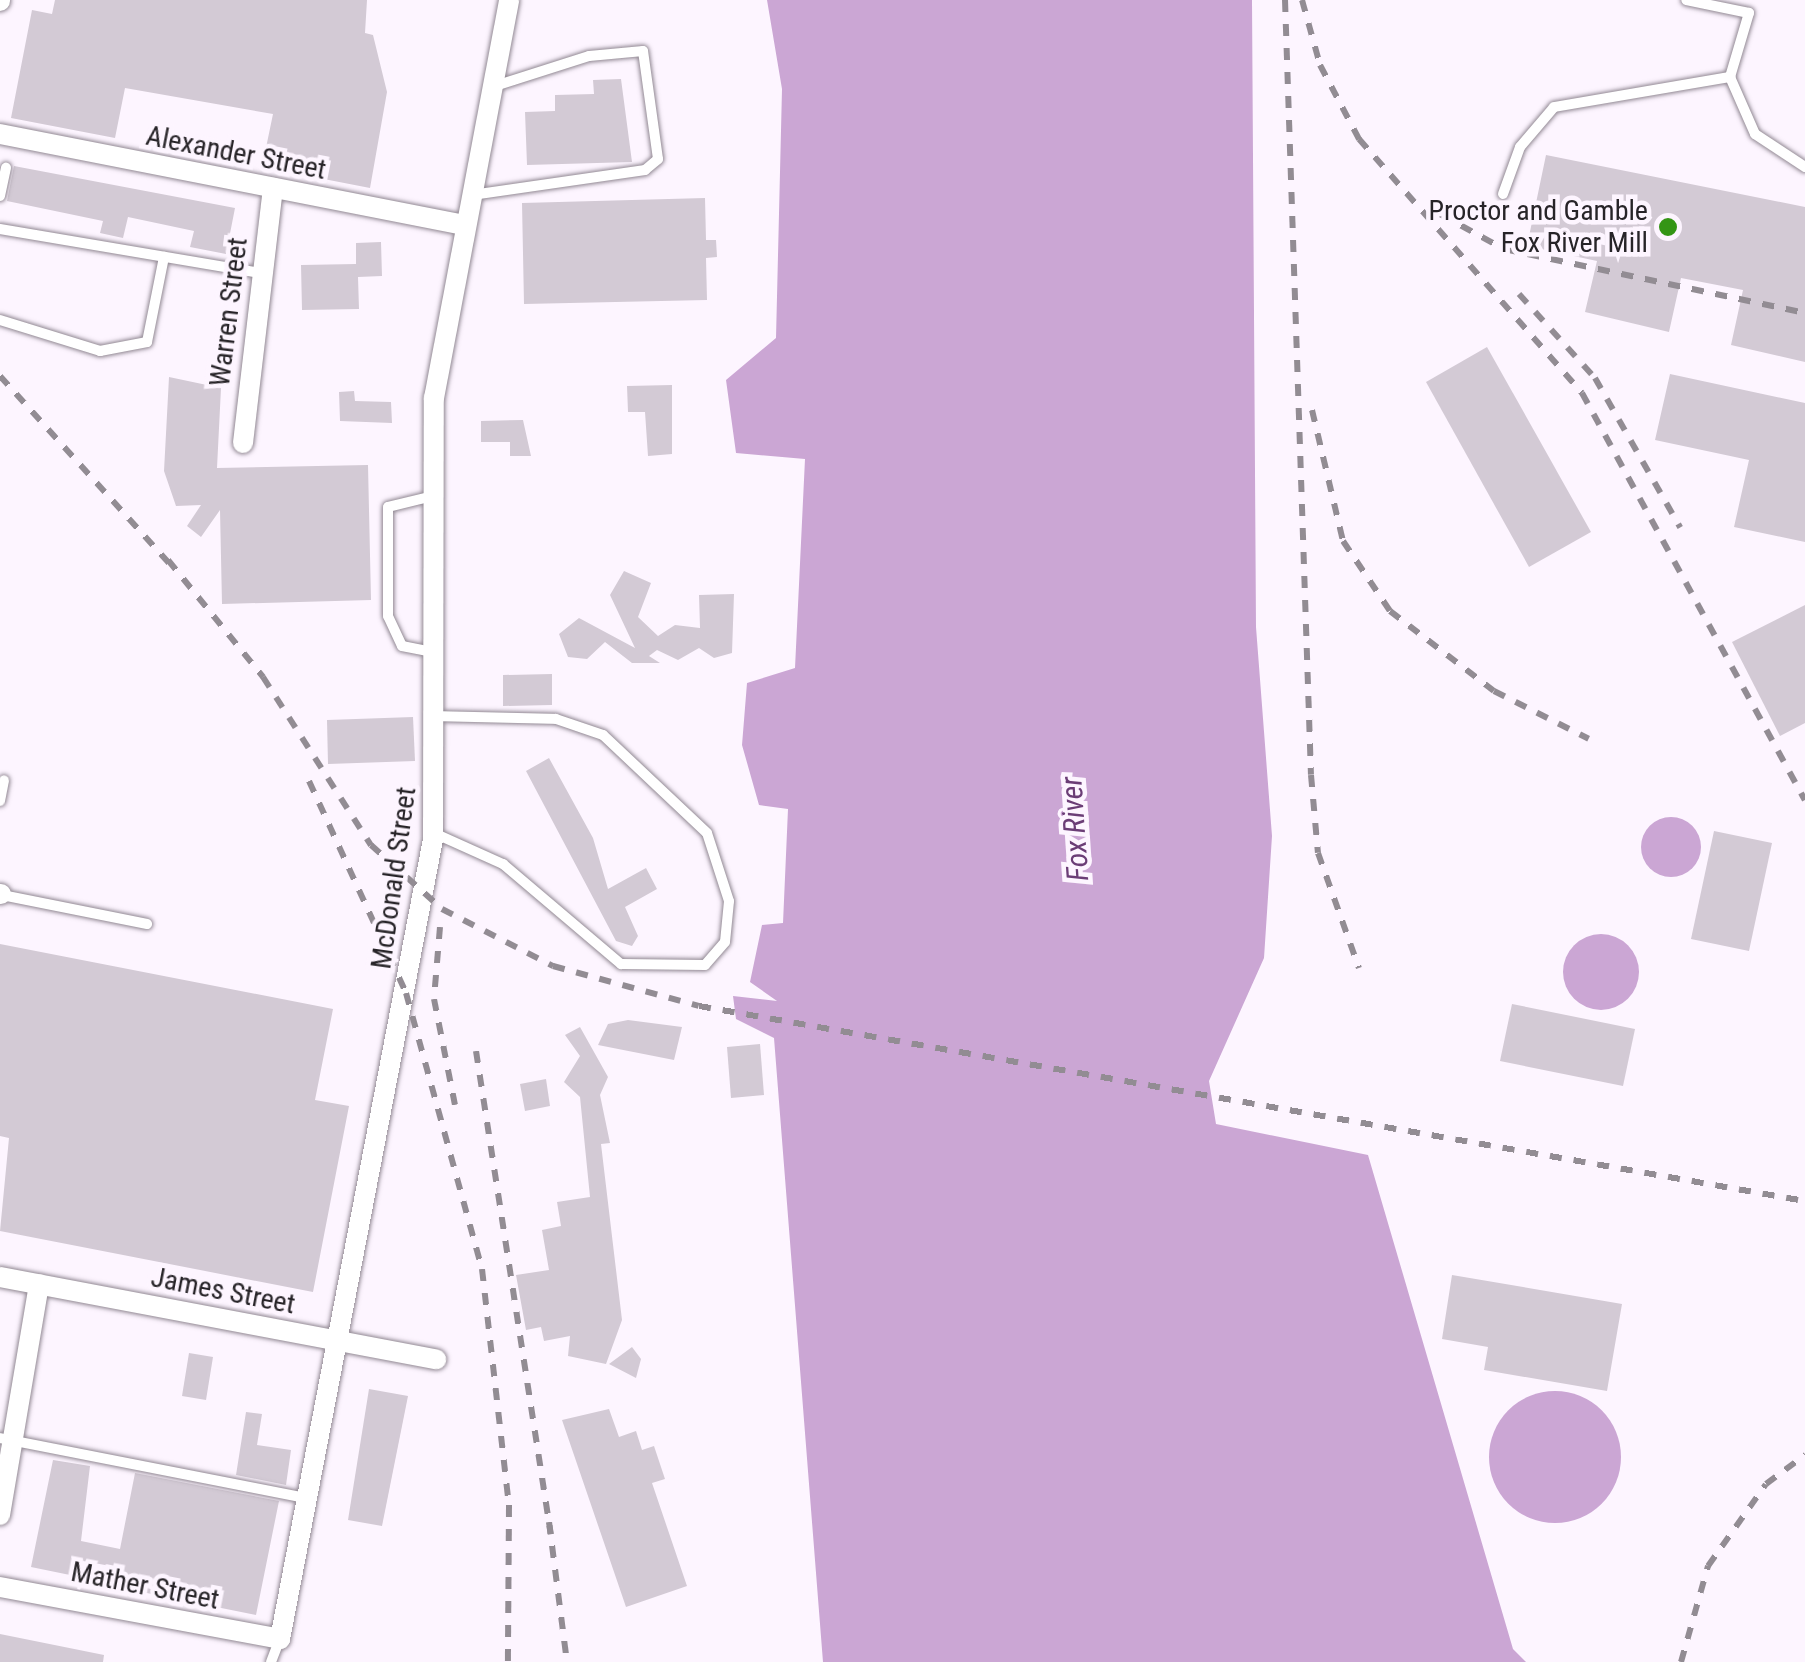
<!DOCTYPE html>
<style>
body{margin:0}
#map{position:relative;width:1805px;height:1662px;overflow:hidden;background:#fdf5ff;font-family:"Roboto Condensed",sans-serif}
div>[style]{position:absolute}
.water>*{inset:0;background:#cba6d4}
.round{border-radius:50%}
.building>*{inset:0;background:#d3cad5}
.roads{filter:drop-shadow(0 0 2px #928994) drop-shadow(0 0 2px #928994)}
.lane>*{height:10px;margin:-5px;padding:0 5px;transform-origin:5px;border-radius:5px;background:#fff}
.street>*{height:20px;margin:-10px;padding:0 10px;transform-origin:10px;border-radius:10px;background:#fff}
.rail>*{height:6px;margin-top:-3px;transform-origin:0;background:repeating-linear-gradient(90deg,#928c93 0 12px,transparent 0 24px)}
.dots>*{width:28px;height:28px;translate:-50% -50%;box-sizing:border-box;border:5px solid #fdf5ff;border-radius:50%}
span{translate:-50% -50%;white-space:nowrap;text-align:center;line-height:1.15;-webkit-text-stroke:9px #fdf5ff;paint-order:stroke}
.street-label{font-size:28px;color:#272428}
.poi-label{font-size:28px;color:#272428}
.right{translate:-100% -50%;text-align:right}
.water-label{font-size:30px;color:#6b3d76;font-style:italic}
</style>
<div id="map">
<div class="water">
<i style="clip-path:polygon(767px 0,1252px 0,1256px 627px,1272px 836px,1264px 958px,1209px 1081px,1216px 1124px,1368px 1155px,1513px 1649px,1526px 1662px,823px 1662px,774px 1038px,736px 1019px,733px 996px,777px 1001px,750px 982px,762px 925px,783px 923px,788px 809px,759px 805px,742px 745px,747px 683px,795px 668px,805px 459px,736px 453px,726px 380px,776px 338px,782px 89px)"></i>
<i class="round" style="left:1641px;top:817px;width:60px;height:60px"></i>
<i class="round" style="left:1563px;top:934px;width:76px;height:76px"></i>
<i class="round" style="left:1489px;top:1391px;width:132px;height:132px"></i>
</div>
<div class="building">
<i style="clip-path:polygon(55px 0,367px 0,365px 33px,373px 35px,387px 92px,370px 188px,262px 167px,273px 114px,125px 88px,115px 138px,11px 118px,32px 10px,52px 14px)"></i>
<i style="clip-path:polygon(621px 79px,632px 162px,527px 165px,525px 112px,555px 111px,555px 95px,594px 94px,593px 80px)"></i>
<i style="clip-path:polygon(1546px 155px,1805px 207px,1805px 362px,1731px 345px,1743px 290px,1681px 278px,1669px 332px,1585px 312px,1597px 261px,1527px 246px)"></i>
<i style="clip-path:polygon(14px 166px,235px 208px,226px 254px,190px 247px,194px 231px,128px 217px,123px 238px,100px 233px,103px 221px,7px 201px)"></i>
<i style="clip-path:polygon(705px 198px,706px 240px,716px 240px,717px 257px,706px 258px,707px 300px,524px 304px,522px 203px)"></i>
<i style="clip-path:polygon(381px 242px,382px 276px,358px 277px,359px 309px,302px 310px,301px 265px,356px 264px,356px 243px)"></i>
<i style="clip-path:polygon(1487px 347px,1591px 532px,1529px 567px,1426px 382px)"></i>
<i style="clip-path:polygon(1670px 374px,1805px 403px,1805px 542px,1734px 527px,1749px 460px,1655px 440px)"></i>
<i style="clip-path:polygon(169px 377px,221px 388px,217px 468px,368px 465px,371px 600px,222px 604px,220px 510px,201px 537px,187px 526px,201px 505px,176px 506px,164px 471px)"></i>
<i style="clip-path:polygon(672px 385px,672px 454px,648px 456px,645px 412px,628px 412px,627px 386px)"></i>
<i style="clip-path:polygon(354px 391px,355px 401px,391px 402px,392px 423px,340px 421px,339px 392px)"></i>
<i style="clip-path:polygon(523px 420px,531px 456px,510px 456px,510px 442px,481px 442px,481px 421px)"></i>
<i style="clip-path:polygon(624px 571px,651px 583px,638px 617px,658px 636px,675px 625px,700px 628px,699px 595px,734px 594px,732px 653px,714px 658px,699px 648px,678px 660px,657px 650px,649px 656px,660px 663px,632px 663px,605px 642px,587px 659px,568px 657px,559px 634px,579px 618px,635px 648px,610px 595px)"></i>
<i style="clip-path:polygon(1805px 605px,1805px 723px,1780px 736px,1732px 642px)"></i>
<i style="clip-path:polygon(552px 674px,552px 705px,503px 706px,503px 675px)"></i>
<i style="clip-path:polygon(413px 717px,415px 761px,328px 764px,327px 720px)"></i>
<i style="clip-path:polygon(549px 758px,593px 838px,608px 889px,646px 868px,657px 889px,625px 907px,638px 936px,632px 946px,616px 941px,526px 771px)"></i>
<i style="clip-path:polygon(1714px 831px,1772px 843px,1749px 951px,1691px 939px)"></i>
<i style="clip-path:polygon(0 944px,333px 1009px,315px 1100px,349px 1106px,313px 1292px,0 1231px,9px 1138px,0 1136px)"></i>
<i style="clip-path:polygon(1512px 1004px,1635px 1029px,1623px 1086px,1500px 1061px)"></i>
<i style="clip-path:polygon(628px 1020px,682px 1027px,674px 1060px,598px 1045px,608px 1024px)"></i>
<i style="clip-path:polygon(580px 1027px,608px 1077px,600px 1095px,610px 1143px,601px 1144px,622px 1320px,606px 1364px,568px 1356px,570px 1336px,544px 1341px,541px 1327px,526px 1330px,516px 1275px,549px 1270px,542px 1230px,561px 1226px,557px 1202px,590px 1197px,580px 1097px,564px 1082px,580px 1056px,565px 1035px)"></i>
<i style="clip-path:polygon(760px 1044px,764px 1095px,731px 1098px,727px 1047px)"></i>
<i style="clip-path:polygon(546px 1079px,550px 1106px,525px 1111px,520px 1084px)"></i>
<i style="clip-path:polygon(1452px 1275px,1622px 1304px,1607px 1391px,1484px 1370px,1488px 1347px,1442px 1339px)"></i>
<i style="clip-path:polygon(632px 1347px,641px 1359px,636px 1378px,609px 1364px)"></i>
<i style="clip-path:polygon(189px 1353px,213px 1357px,206px 1400px,182px 1396px)"></i>
<i style="clip-path:polygon(369px 1389px,408px 1396px,382px 1526px,348px 1520px)"></i>
<i style="clip-path:polygon(609px 1409px,619px 1437px,636px 1431px,642px 1450px,654px 1446px,665px 1479px,652px 1483px,687px 1586px,626px 1607px,562px 1420px)"></i>
<i style="clip-path:polygon(246px 1412px,262px 1414px,257px 1445px,291px 1450px,286px 1485px,236px 1475px)"></i>
<i style="clip-path:polygon(53px 1460px,90px 1466px,81px 1541px,120px 1549px,135px 1473px,279px 1501px,256px 1615px,112px 1586px,116px 1567px,83px 1561px,70px 1575px,31px 1567px)"></i>
<i style="clip-path:polygon(0 1634px,104px 1655px,103px 1662px,0 1662px)"></i>
</div>
<div class="roads">
<div class="lane">
<i style="left:1730px;top:77px;width:62px;rotate:66.3deg"></i>
<i style="left:1755px;top:134px;width:60px;rotate:33.4deg"></i>
<i style="left:1503px;top:194px;width:50px;rotate:-70.1deg"></i>
<i style="left:1520px;top:147px;width:52px;rotate:-49.6deg"></i>
<i style="left:1554px;top:107px;width:179px;rotate:-9.7deg"></i>
<i style="left:1730px;top:77px;width:67px;rotate:-73.5deg"></i>
<i style="left:1749px;top:13px;width:64px;rotate:-168.3deg"></i>
<i style="left:472px;top:195px;width:175px;rotate:-8.2deg"></i>
<i style="left:645px;top:170px;width:17px;rotate:-40deg"></i>
<i style="left:658px;top:159px;width:109px;rotate:-97.9deg"></i>
<i style="left:643px;top:51px;width:54px;rotate:174.7deg"></i>
<i style="left:589px;top:56px;width:102px;rotate:162.3deg"></i>
<i style="left:0;top:196px;width:29px;rotate:-78deg"></i>
<i style="left:0;top:229px;width:264px;rotate:9.6deg"></i>
<i style="left:0;top:320px;width:105px;rotate:17.2deg"></i>
<i style="left:100px;top:351px;width:48px;rotate:-10.8deg"></i>
<i style="left:147px;top:342px;width:87px;rotate:-78.7deg"></i>
<i style="left:433px;top:496px;width:46px;rotate:166.3deg"></i>
<i style="left:388px;top:507px;width:109px;rotate:90deg"></i>
<i style="left:388px;top:616px;width:33px;rotate:65deg"></i>
<i style="left:402px;top:646px;width:33px;rotate:11deg"></i>
<i style="left:0;top:801px;width:21px;rotate:-79deg"></i>
<i style="left:434px;top:833px;width:76px;rotate:24.2deg"></i>
<i style="left:503px;top:864px;width:155px;rotate:40.3deg"></i>
<i style="left:621px;top:964px;width:84px;rotate:0.7deg"></i>
<i style="left:705px;top:965px;width:30px;rotate:-49deg"></i>
<i style="left:725px;top:942px;width:41px;rotate:-84.4deg"></i>
<i style="left:729px;top:901px;width:71px;rotate:-107.9deg"></i>
<i style="left:707px;top:833px;width:143px;rotate:-136.7deg"></i>
<i style="left:603px;top:735px;width:50px;rotate:-161.2deg"></i>
<i style="left:556px;top:719px;width:120px;rotate:-178.6deg"></i>
<i style="left:2px;top:895px;width:148px;rotate:11.3deg"></i>
<i style="left:0;top:1438px;width:313px;rotate:11.1deg"></i>
<i style="left:271px;top:1662px;width:25px;rotate:-69deg"></i>
</div>
<div class="street">
<i style="left:0;top:1px;width:1px;rotate:-90deg"></i>
<i style="left:0;top:134px;width:471px;rotate:11.1deg"></i>
<i style="left:243px;top:443px;width:257px;rotate:-83.3deg"></i>
<i style="left:0;top:894px;width:1px"></i>
<i style="left:0;top:1277px;width:444px;rotate:10.7deg"></i>
<i style="left:0;top:1515px;width:234px;rotate:-80.4deg"></i>
<i style="left:0;top:1587px;width:285px;rotate:10.5deg"></i>
<i style="left:280px;top:1639px;width:814px;rotate:-79.17deg"></i>
<i style="left:433px;top:839px;width:441px;rotate:-89.9deg"></i>
<i style="left:434px;top:398px;width:405px;rotate:-79.3deg"></i>
</div>
</div>
<div class="rail">
<i style="left:1285px;top:0;width:775px;rotate:88.08deg"></i>
<i style="left:1311px;top:775px;width:78px;rotate:84.9deg"></i>
<i style="left:1318px;top:853px;width:122px;rotate:70.4deg"></i>
<i style="left:1302px;top:0;width:67px;rotate:74.5deg"></i>
<i style="left:1320px;top:65px;width:84px;rotate:62.2deg"></i>
<i style="left:1359px;top:139px;width:338px;rotate:48.7deg"></i>
<i style="left:1582px;top:393px;width:464px;rotate:61.3deg"></i>
<i style="left:1440px;top:214px;width:73px;rotate:28.7deg"></i>
<i style="left:1504px;top:249px;width:308px;rotate:12deg"></i>
<i style="left:1519px;top:294px;width:113px;rotate:47.9deg"></i>
<i style="left:1595px;top:378px;width:172px;rotate:60.3deg"></i>
<i style="left:0;top:376px;width:261px;rotate:47.9deg"></i>
<i style="left:1312px;top:410px;width:135px;rotate:76.7deg"></i>
<i style="left:1343px;top:541px;width:84px;rotate:56.1deg"></i>
<i style="left:1390px;top:611px;width:131px;rotate:37.6deg"></i>
<i style="left:1494px;top:691px;width:106px;rotate:26.8deg"></i>
<i style="left:168px;top:560px;width:151px;rotate:50.9deg"></i>
<i style="left:263px;top:677px;width:200px;rotate:57.3deg"></i>
<i style="left:371px;top:845px;width:96px;rotate:42deg"></i>
<i style="left:442px;top:909px;width:125px;rotate:27.2deg"></i>
<i style="left:553px;top:966px;width:151px;rotate:15.3deg"></i>
<i style="left:699px;top:1006px;width:1123px;rotate:10deg"></i>
<i style="left:309px;top:781px;width:233px;rotate:65.4deg"></i>
<i style="left:406px;top:993px;width:286px;rotate:74.6deg"></i>
<i style="left:482px;top:1269px;width:238px;rotate:83.5deg"></i>
<i style="left:509px;top:1505px;width:157px;rotate:90.4deg"></i>
<i style="left:440px;top:927px;width:72px;rotate:94.8deg"></i>
<i style="left:434px;top:999px;width:108px;rotate:78.8deg"></i>
<i style="left:476px;top:1051px;width:489px;rotate:81.2deg"></i>
<i style="left:549px;top:1522px;width:141px;rotate:82.7deg"></i>
<i style="left:1681px;top:1662px;width:100px;rotate:-74.3deg"></i>
<i style="left:1708px;top:1566px;width:100px;rotate:-54.7deg"></i>
<i style="left:1766px;top:1484px;width:49px;rotate:-36.6deg"></i>
</div>
<div class="dots">
<i style="left:1668px;top:227px;background:#349515"></i>
</div>
<div class="street-label">
<span style="left:236px;top:153px;rotate:11deg">Alexander Street</span>
<span style="left:229px;top:312px;rotate:-83deg">Warren Street</span>
<span style="left:394px;top:878px;rotate:-82deg">McDonald Street</span>
<span style="left:223px;top:1291px;rotate:11deg">James Street</span>
<span style="left:145px;top:1586px;rotate:11deg">Mather Street</span>
</div>
<div class="poi-label">
<span class="right" style="left:1648px;top:227px">Proctor and Gamble<br>Fox River Mill</span>
</div>
<div class="water-label">
<span style="left:1075px;top:829px;rotate:-94deg">Fox River</span>
</div>
</div>
